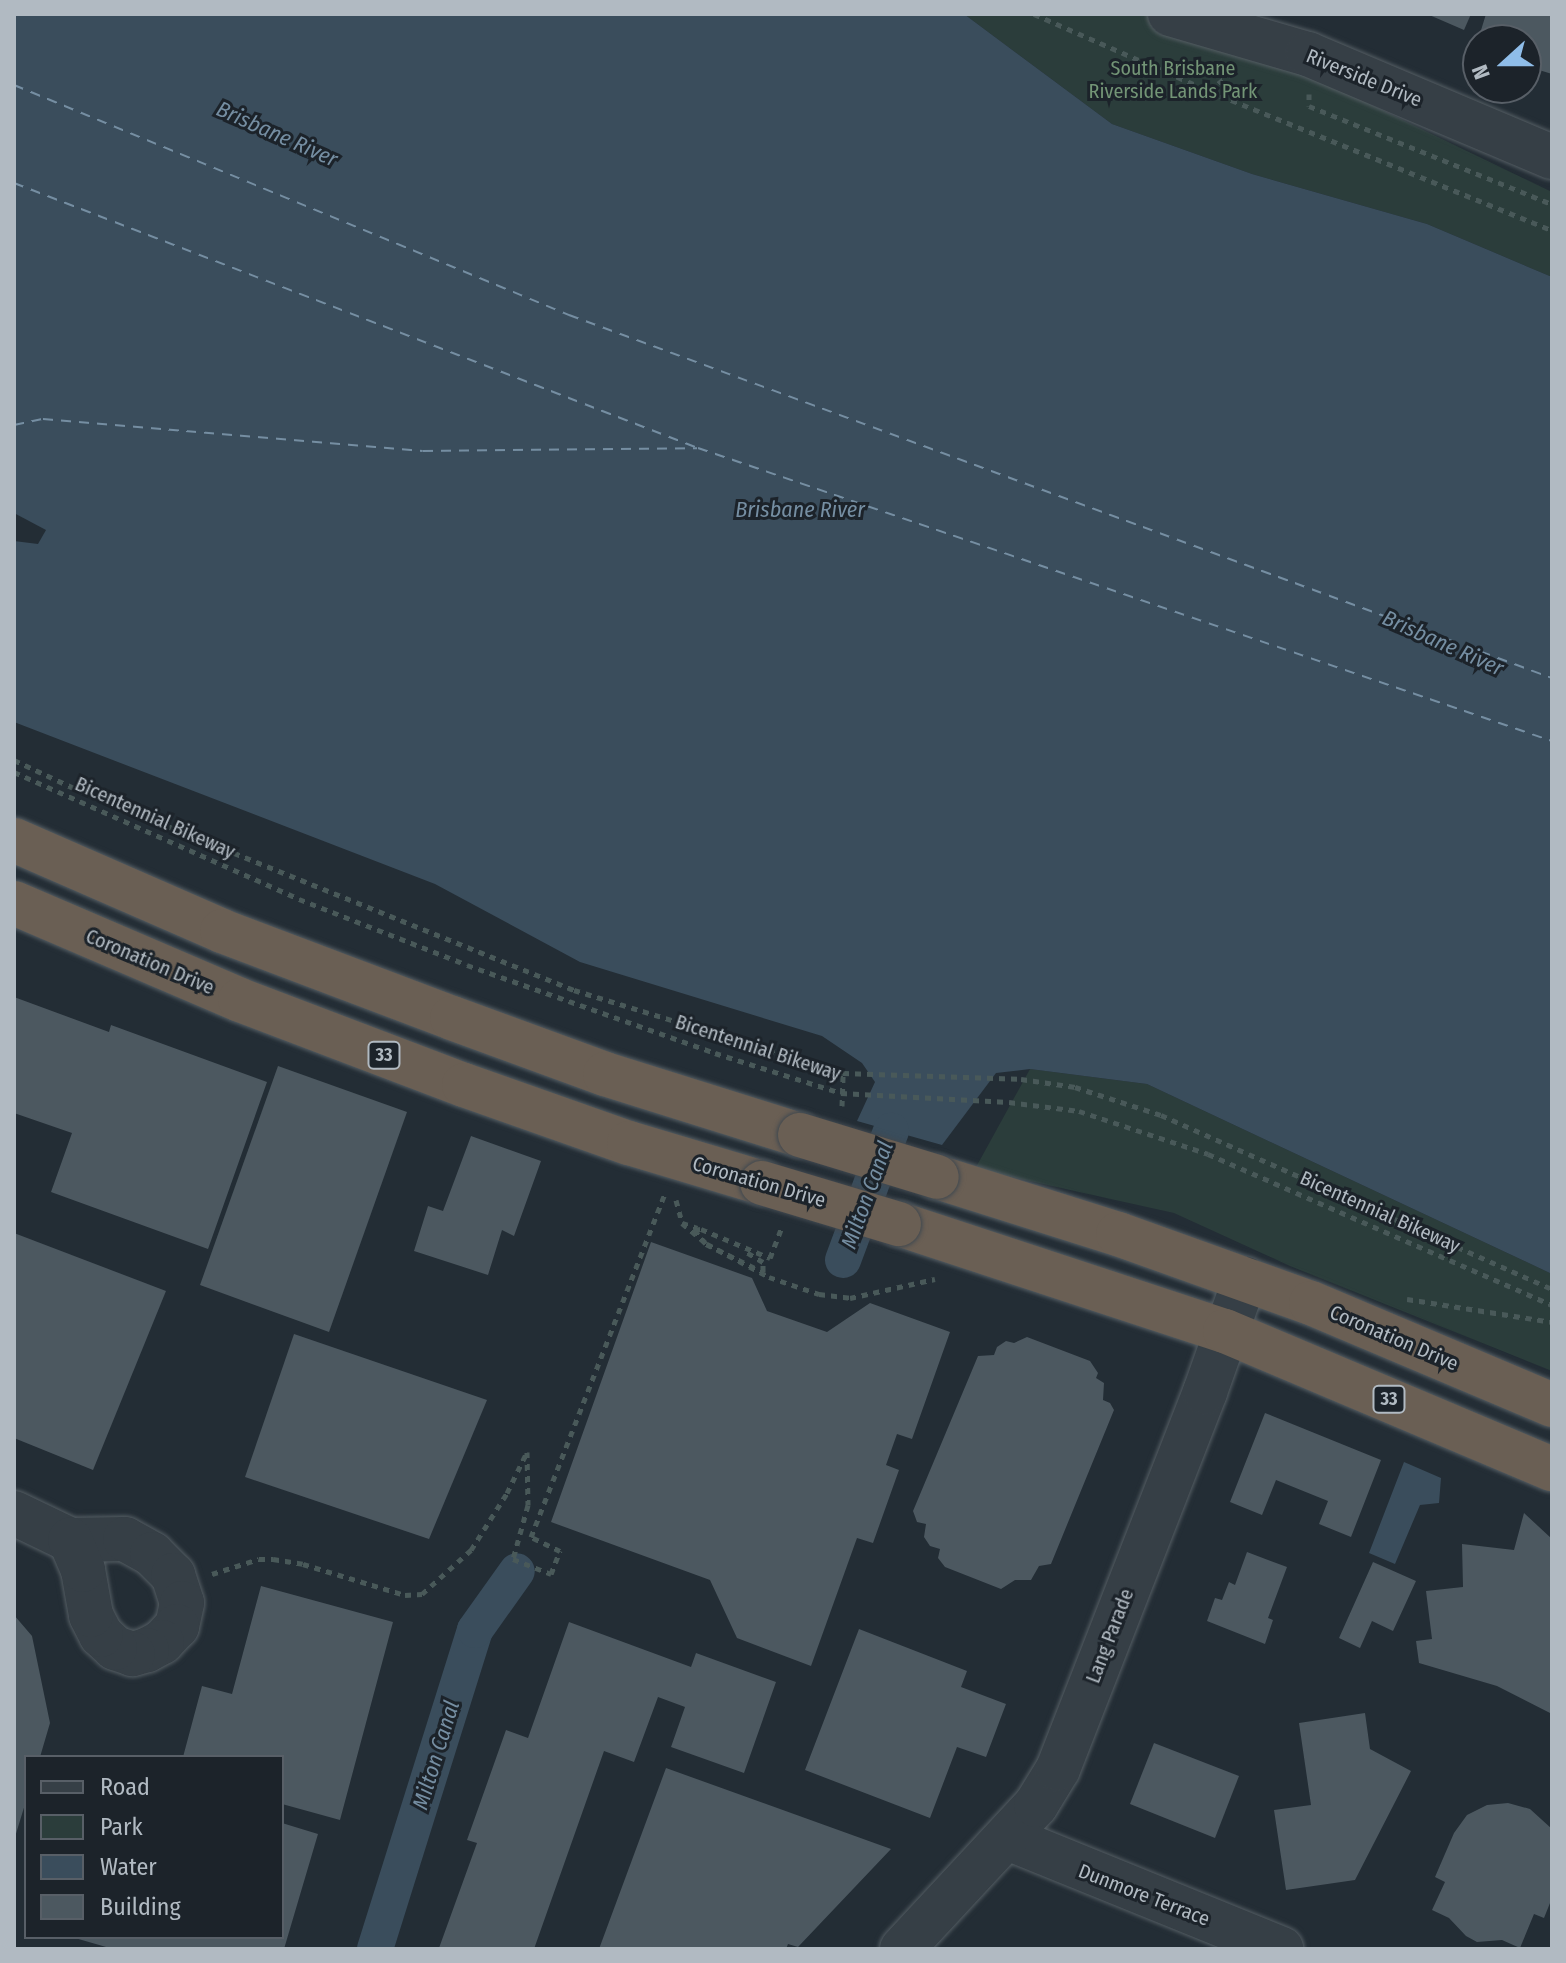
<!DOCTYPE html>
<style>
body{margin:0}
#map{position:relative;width:1566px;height:1963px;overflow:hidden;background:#232d35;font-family:"Fira Sans Condensed",sans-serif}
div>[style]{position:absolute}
.green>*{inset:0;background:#2b3d3b}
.water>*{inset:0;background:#3a4d5c}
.pier>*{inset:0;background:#232d35}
.canal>*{height:36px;margin:-18px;padding:0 18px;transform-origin:18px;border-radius:18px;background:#3a4d5c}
.ferry>*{height:2px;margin-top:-1px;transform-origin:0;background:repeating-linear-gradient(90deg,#758ea2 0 10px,transparent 0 18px)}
.building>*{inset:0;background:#4c5860}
.path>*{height:5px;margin-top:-2.5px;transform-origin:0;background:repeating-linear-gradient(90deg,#495959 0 6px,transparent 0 12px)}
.roads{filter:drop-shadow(0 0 2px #545d63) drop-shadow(0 0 2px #545d63)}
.minor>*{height:44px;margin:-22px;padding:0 22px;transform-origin:22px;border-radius:22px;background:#363f46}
.highway>*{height:44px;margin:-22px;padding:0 22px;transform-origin:22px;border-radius:22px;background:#6a5f54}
.path-bridge>*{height:5px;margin-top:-2.5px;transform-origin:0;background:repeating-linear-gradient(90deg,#495959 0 6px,transparent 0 12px)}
.bridges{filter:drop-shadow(0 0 2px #414950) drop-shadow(0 0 2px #414950)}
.highway-bridge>*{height:44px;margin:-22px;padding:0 22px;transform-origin:22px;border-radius:22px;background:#6a5f54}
span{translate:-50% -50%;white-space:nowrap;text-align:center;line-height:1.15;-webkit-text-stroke:6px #1c232a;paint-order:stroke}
.shield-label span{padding:2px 6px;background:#1c232a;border:2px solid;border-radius:6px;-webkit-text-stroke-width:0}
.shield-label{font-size:18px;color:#b1bac2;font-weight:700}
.park-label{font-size:20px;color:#739576}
.street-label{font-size:20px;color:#b1bac2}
.water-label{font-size:22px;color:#758ea2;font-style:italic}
.frame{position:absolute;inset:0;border:16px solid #b1bac2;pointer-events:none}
.legend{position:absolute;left:24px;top:1755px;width:260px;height:184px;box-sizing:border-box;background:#1c232a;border:2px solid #585f67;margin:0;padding:10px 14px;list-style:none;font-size:24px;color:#b1bac2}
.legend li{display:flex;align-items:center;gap:16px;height:40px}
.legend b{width:40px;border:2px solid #585f67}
.north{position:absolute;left:1462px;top:24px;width:80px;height:80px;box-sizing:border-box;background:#1c232a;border:2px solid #585f67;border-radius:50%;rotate:249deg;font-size:22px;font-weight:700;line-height:32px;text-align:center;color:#b1bac2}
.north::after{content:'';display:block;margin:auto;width:28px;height:36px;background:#8fbde9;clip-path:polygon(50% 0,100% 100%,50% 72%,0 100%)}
</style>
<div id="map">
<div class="green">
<i style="clip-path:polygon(964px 14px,1183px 14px,1552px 192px,1552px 277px,1427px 224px,1252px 174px,1112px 124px)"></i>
<i style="clip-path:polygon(1030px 1069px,1147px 1084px,1552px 1274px,1552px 1371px,1290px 1266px,1174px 1213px,975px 1169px)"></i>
</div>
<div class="water">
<i style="clip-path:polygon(14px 14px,964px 14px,1112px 124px,1252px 174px,1427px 224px,1552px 277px,1552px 1274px,1147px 1084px,1030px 1069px,996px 1073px,942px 1145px,857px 1121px,875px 1082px,862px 1063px,822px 1036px,580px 962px,435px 884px,14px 722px)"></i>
<i style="clip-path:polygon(1404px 1462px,1441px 1478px,1439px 1503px,1420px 1505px,1395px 1564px,1369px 1553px)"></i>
</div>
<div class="pier">
<i style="clip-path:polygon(14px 513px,46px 530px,38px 544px,14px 541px)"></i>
</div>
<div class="canal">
<i style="left:843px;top:1260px;width:138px;rotate:-69.6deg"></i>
<i style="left:375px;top:1949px;width:334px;rotate:-72.6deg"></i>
<i style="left:475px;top:1630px;width:72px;rotate:-54.6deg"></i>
</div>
<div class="ferry">
<i style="left:14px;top:85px;width:601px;rotate:22.51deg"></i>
<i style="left:569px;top:315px;width:1048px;rotate:20.27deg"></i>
<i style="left:14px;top:183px;width:734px;rotate:21.18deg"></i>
<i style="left:698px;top:448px;width:903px;rotate:18.94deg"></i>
<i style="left:14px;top:425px;width:30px;rotate:-12deg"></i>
<i style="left:43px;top:419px;width:381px;rotate:4.8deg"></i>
<i style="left:423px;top:451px;width:274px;rotate:-0.6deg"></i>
</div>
<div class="building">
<i style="clip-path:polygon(1427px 14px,1471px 14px,1464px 30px)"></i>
<i style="clip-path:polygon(1486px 14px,1552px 14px,1552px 74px,1526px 66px,1526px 40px,1478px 40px)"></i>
<i style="clip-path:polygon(14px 997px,109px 1032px,111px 1025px,267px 1082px,208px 1249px,51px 1192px,72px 1133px,14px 1113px)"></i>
<i style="clip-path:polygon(278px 1066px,407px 1112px,329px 1332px,200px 1285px)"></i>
<i style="clip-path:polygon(471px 1136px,541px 1161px,514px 1236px,502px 1230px,488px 1275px,414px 1251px,428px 1206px,443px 1211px)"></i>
<i style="clip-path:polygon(14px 1233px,166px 1291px,93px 1470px,14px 1438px)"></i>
<i style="clip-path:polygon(651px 1242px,752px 1278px,767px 1311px,827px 1332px,870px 1303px,950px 1332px,912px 1439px,897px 1434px,886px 1465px,899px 1470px,873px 1543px,857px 1538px,811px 1666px,737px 1638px,710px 1580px,551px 1522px)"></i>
<i style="clip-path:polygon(294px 1334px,487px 1400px,429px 1539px,245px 1477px)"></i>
<i style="clip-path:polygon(1027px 1337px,1090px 1361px,1098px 1373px,1096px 1378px,1104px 1383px,1103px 1400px,1110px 1403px,1114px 1410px,1051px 1564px,1039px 1566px,1031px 1580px,1015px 1580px,1001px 1589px,945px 1567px,938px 1558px,940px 1549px,930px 1546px,924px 1537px,926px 1524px,917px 1522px,913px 1511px,978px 1356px,994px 1355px,997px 1347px,1006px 1341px,1014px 1343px)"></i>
<i style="clip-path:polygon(1265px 1413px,1381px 1460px,1351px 1537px,1319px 1524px,1328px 1501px,1276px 1480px,1262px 1515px,1230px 1502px)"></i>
<i style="clip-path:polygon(1524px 1513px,1552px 1539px,1552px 1714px,1497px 1686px,1419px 1663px,1416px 1641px,1432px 1639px,1426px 1591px,1463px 1587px,1462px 1544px,1514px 1550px)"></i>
<i style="clip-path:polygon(1247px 1552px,1287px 1567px,1268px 1618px,1273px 1620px,1265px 1644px,1207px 1621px,1215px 1598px,1222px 1600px,1229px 1582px,1235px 1585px)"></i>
<i style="clip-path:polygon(1373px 1562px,1416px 1581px,1393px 1631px,1372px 1621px,1360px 1648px,1339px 1638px)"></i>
<i style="clip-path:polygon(261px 1586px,393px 1622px,340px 1820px,282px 1804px,282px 1757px,183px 1757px,202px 1686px,232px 1694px)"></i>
<i style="clip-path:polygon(14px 1615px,32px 1636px,50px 1723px,40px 1757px,26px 1757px,26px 1801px,15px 1837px)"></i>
<i style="clip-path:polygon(569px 1622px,691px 1667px,696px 1653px,776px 1682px,744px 1773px,671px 1747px,685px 1707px,658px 1697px,634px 1762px,604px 1751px,534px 1949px,439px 1948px,477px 1843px,467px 1840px,506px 1730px,528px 1738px)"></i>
<i style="clip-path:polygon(859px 1629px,967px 1671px,961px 1687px,1006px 1704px,986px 1757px,957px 1747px,930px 1818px,805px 1770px)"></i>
<i style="clip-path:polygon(1365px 1713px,1370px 1749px,1411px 1771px,1355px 1880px,1286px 1890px,1274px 1810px,1311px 1805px,1299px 1723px)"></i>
<i style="clip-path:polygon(1154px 1743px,1239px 1776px,1215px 1838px,1130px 1804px)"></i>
<i style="clip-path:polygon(666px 1768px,891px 1849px,798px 1947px,788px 1944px,786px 1949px,599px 1949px)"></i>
<i style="clip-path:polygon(1508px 1803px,1530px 1809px,1552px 1829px,1552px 1898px,1544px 1918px,1534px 1914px,1520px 1948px,1502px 1940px,1477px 1942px,1466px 1936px,1449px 1918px,1432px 1910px,1445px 1882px,1435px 1877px,1454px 1833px,1467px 1815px,1487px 1805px)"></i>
<i style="clip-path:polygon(282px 1823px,318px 1834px,284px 1949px,113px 1949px,75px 1938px,282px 1937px)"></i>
</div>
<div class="path">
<i style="left:1034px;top:14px;width:191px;rotate:23.7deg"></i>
<i style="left:1209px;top:91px;width:370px;rotate:22.1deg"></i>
<i style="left:1209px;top:91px;width:32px;rotate:-39deg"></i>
<i style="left:1309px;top:94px;width:12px;rotate:90deg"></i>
<i style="left:1309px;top:106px;width:262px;rotate:22deg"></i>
<i style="left:14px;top:760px;width:71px;rotate:25.1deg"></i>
<i style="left:78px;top:790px;width:535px;rotate:21.96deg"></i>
<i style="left:574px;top:990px;width:282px;rotate:17.1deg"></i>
<i style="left:843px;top:1073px;width:178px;rotate:1.9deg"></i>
<i style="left:1021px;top:1079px;width:55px;rotate:8.4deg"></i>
<i style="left:1075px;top:1087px;width:90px;rotate:18deg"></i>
<i style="left:1161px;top:1115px;width:428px;rotate:24deg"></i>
<i style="left:14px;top:772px;width:312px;rotate:24deg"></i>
<i style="left:299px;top:899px;width:180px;rotate:21.4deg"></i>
<i style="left:467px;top:965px;width:263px;rotate:19.5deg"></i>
<i style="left:715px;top:1053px;width:132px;rotate:17.6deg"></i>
<i style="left:841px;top:1093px;width:168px;rotate:3.1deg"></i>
<i style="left:1009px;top:1102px;width:71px;rotate:7.3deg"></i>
<i style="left:1079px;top:1111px;width:136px;rotate:18.4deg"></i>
<i style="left:1208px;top:1154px;width:376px;rotate:23.7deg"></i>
<i style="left:842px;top:1106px;width:33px;rotate:-88deg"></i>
<i style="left:682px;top:1223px;width:16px;rotate:18deg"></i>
<i style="left:694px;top:1230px;width:7px;rotate:-8deg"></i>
<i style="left:701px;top:1229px;width:75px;rotate:22.8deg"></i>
<i style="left:770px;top:1258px;width:34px;rotate:-69deg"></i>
<i style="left:694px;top:1230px;width:18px;rotate:49deg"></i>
<i style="left:706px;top:1244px;width:64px;rotate:26.2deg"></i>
<i style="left:763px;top:1272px;width:10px;rotate:-90deg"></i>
<i style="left:763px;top:1262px;width:21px;rotate:-149deg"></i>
<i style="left:850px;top:1298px;width:87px;rotate:-12.6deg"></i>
<i style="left:1407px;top:1299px;width:147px;rotate:9deg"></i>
<i style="left:212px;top:1574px;width:49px;rotate:-17.7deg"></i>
<i style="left:259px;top:1559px;width:14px"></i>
<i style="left:273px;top:1559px;width:30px;rotate:9deg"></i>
<i style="left:303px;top:1564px;width:107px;rotate:16.9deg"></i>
<i style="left:405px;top:1595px;width:17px;rotate:-3deg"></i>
<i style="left:422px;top:1594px;width:66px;rotate:-41.9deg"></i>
<i style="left:471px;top:1550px;width:67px;rotate:-57.7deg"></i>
<i style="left:507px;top:1493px;width:46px;rotate:-64deg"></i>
<i style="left:527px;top:1452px;width:53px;rotate:88.9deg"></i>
<i style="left:528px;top:1505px;width:56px;rotate:105.5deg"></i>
<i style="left:513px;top:1559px;width:41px;rotate:21.5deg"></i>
<i style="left:551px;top:1574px;width:25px;rotate:-69deg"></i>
<i style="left:560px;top:1551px;width:32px;rotate:-154deg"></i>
<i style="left:531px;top:1537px;width:367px;rotate:-68.7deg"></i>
</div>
<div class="roads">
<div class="minor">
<i style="left:1170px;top:14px;width:144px;rotate:16.2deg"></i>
<i style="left:1308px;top:54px;width:265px;rotate:22.9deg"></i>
<i style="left:14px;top:1513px;width:62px;rotate:25.7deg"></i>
<i style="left:70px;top:1540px;width:55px;rotate:-1deg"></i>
<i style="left:125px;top:1539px;width:31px;rotate:29deg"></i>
<i style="left:152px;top:1554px;width:30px;rotate:45deg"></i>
<i style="left:173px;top:1575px;width:29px;rotate:72deg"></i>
<i style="left:182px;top:1603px;width:24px;rotate:102deg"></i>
<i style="left:177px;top:1626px;width:22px;rotate:133deg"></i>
<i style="left:162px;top:1642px;width:17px;rotate:152deg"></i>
<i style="left:147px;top:1650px;width:15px;rotate:164deg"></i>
<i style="left:133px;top:1654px;width:19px;rotate:-162deg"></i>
<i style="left:115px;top:1648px;width:19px;rotate:-137deg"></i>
<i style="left:101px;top:1635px;width:22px;rotate:-117deg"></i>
<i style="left:91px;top:1615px;width:46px;rotate:-100.1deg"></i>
<i style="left:83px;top:1570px;width:33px;rotate:-113deg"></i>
<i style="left:1008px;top:1838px;width:295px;rotate:22.1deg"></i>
<i style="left:902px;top:1949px;width:197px;rotate:-47.1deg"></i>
<i style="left:1036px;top:1805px;width:42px;rotate:-58.6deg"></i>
<i style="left:1058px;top:1769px;width:405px;rotate:-68.7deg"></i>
<i style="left:1205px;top:1392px;width:120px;rotate:-70.5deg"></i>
</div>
<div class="highway">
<i style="left:14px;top:840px;width:227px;rotate:23.6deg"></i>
<i style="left:222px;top:931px;width:246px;rotate:20.7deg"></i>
<i style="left:452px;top:1018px;width:163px;rotate:20.1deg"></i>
<i style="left:605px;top:1074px;width:204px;rotate:17.4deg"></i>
<i style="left:14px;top:903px;width:246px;rotate:23.2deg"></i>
<i style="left:240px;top:1000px;width:240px;rotate:20.8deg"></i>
<i style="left:464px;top:1085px;width:175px;rotate:19.4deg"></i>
<i style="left:629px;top:1143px;width:139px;rotate:16.7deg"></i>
<i style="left:937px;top:1177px;width:190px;rotate:17.5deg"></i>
<i style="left:1118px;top:1234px;width:205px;rotate:19.7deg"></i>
<i style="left:1311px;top:1303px;width:262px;rotate:22.9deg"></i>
<i style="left:899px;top:1224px;width:343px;rotate:18.2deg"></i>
<i style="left:1225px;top:1331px;width:355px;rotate:22.9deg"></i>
</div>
</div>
<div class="path-bridge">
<i style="left:676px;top:1200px;width:24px;rotate:75deg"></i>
<i style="left:682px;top:1223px;width:33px;rotate:40deg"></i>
<i style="left:707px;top:1244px;width:70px;rotate:28deg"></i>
<i style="left:769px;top:1277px;width:53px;rotate:18.8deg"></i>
<i style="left:819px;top:1294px;width:31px;rotate:7deg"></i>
</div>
<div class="bridges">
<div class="highway-bridge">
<i style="left:800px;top:1135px;width:143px;rotate:17deg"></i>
<i style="left:762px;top:1183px;width:143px;rotate:16.7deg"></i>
</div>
</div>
<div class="shield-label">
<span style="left:384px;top:1055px">33</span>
<span style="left:1389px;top:1399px">33</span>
</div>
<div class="park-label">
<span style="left:1173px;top:80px">South Brisbane<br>Riverside Lands Park</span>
</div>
<div class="street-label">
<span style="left:1364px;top:78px;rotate:22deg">Riverside Drive</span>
<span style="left:155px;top:818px;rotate:24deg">Bicentennial Bikeway</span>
<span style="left:150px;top:962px;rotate:23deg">Coronation Drive</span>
<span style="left:758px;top:1048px;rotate:18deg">Bicentennial Bikeway</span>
<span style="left:759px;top:1182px;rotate:16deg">Coronation Drive</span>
<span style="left:1380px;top:1212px;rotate:24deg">Bicentennial Bikeway</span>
<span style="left:1394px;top:1338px;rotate:23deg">Coronation Drive</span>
<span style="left:1110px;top:1636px;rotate:-69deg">Lang Parade</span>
<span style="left:1144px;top:1895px;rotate:21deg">Dunmore Terrace</span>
</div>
<div class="water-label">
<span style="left:277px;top:134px;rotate:24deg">Brisbane River</span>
<span style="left:800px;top:510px">Brisbane River</span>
<span style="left:1443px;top:643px;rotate:24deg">Brisbane River</span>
<span style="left:867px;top:1195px;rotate:-70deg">Milton Canal</span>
<span style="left:436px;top:1755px;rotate:-73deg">Milton Canal</span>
</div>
<div class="frame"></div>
<ul class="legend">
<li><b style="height:10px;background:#363f46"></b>Road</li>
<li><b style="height:22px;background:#2b3d3b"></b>Park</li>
<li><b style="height:22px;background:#3a4d5c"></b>Water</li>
<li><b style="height:22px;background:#4c5860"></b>Building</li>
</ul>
<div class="north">N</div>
</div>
